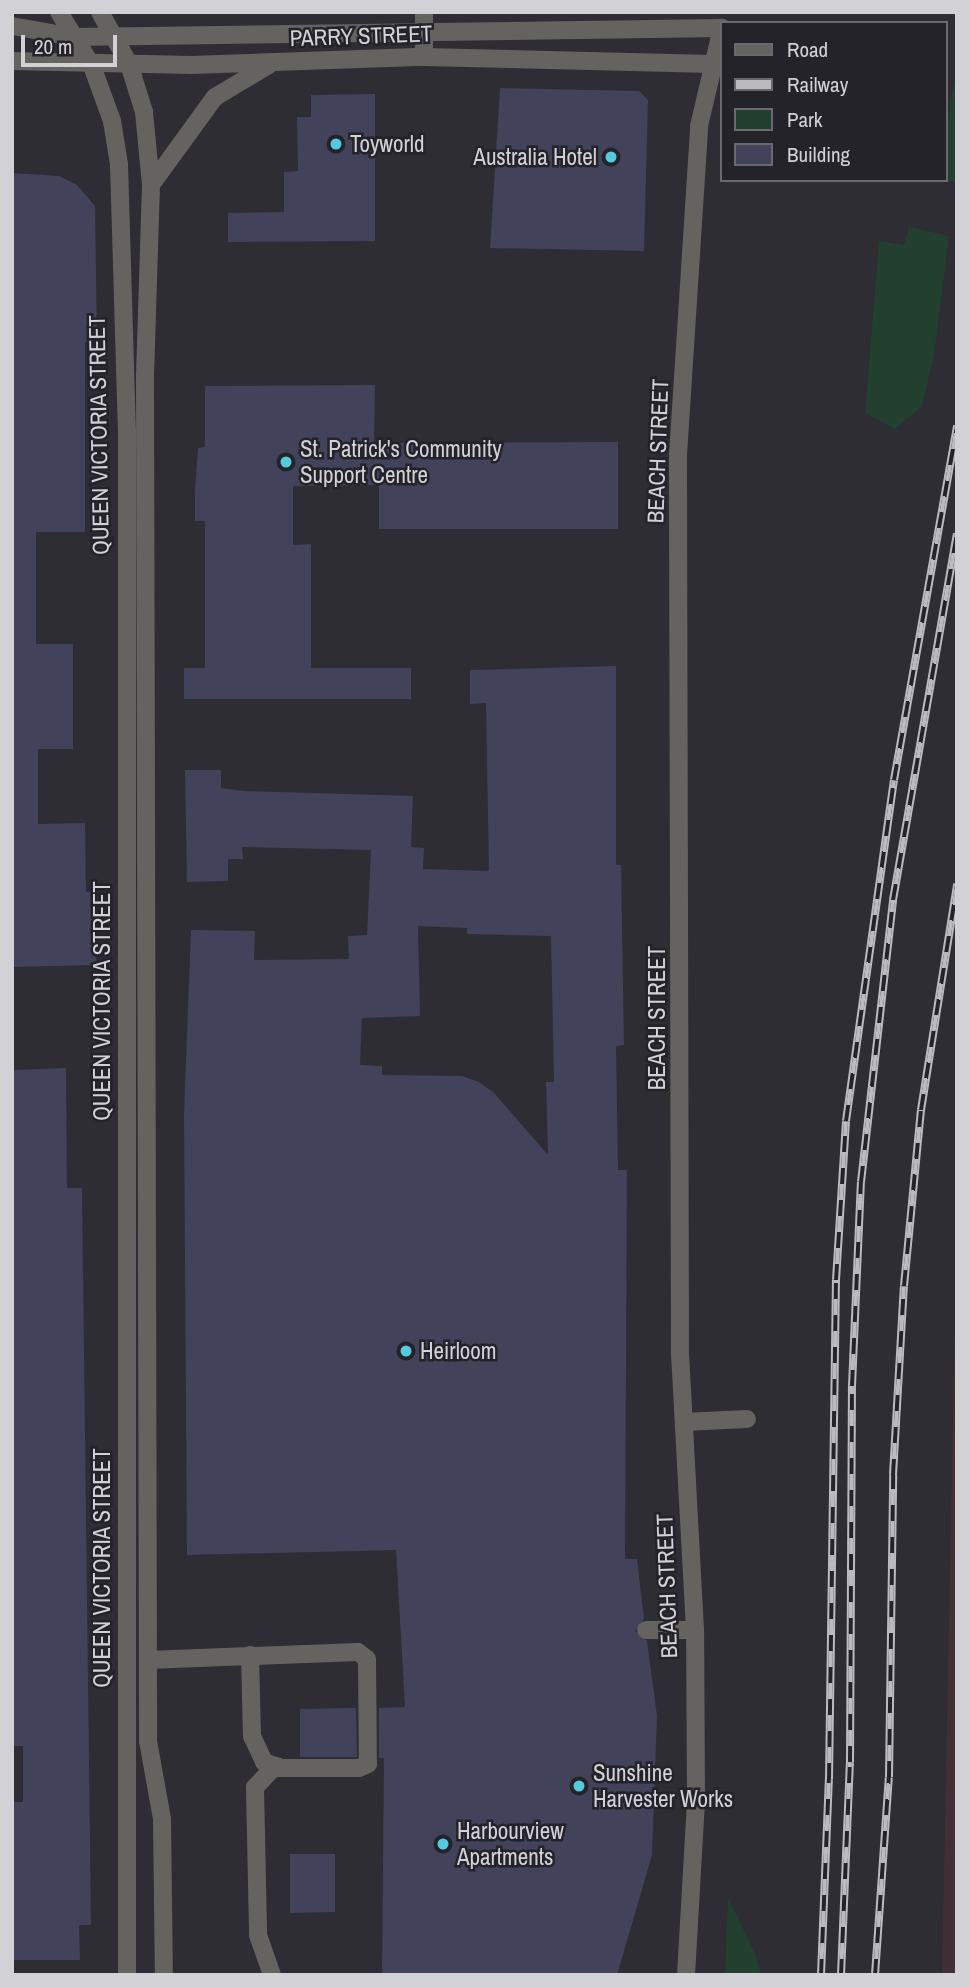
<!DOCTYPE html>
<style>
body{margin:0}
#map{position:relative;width:969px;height:1987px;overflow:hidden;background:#2d2d33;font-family:"Archivo Narrow",sans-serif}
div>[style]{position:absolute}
.industrial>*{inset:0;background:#422f36}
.green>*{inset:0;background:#233f30}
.building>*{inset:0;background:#42425b}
.minor>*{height:18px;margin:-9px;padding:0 9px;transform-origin:9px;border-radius:9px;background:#656360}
.rail>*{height:8px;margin-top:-4px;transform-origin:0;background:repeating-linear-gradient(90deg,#232329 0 16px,#bababf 0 32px);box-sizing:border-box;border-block:2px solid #bababf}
.dots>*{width:19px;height:19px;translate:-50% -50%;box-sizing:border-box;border:4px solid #232329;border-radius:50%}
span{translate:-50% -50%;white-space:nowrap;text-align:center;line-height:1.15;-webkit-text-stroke:5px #232329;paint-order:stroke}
.street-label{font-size:23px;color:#d2d2d6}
.poi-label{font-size:23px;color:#d2d2d6}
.left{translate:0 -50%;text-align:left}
.right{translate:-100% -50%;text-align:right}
.frame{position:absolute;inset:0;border:14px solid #d2d2d6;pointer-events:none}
.legend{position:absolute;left:720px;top:21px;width:228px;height:161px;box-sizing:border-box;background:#232329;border:2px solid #69696e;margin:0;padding:9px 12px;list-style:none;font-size:21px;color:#d2d2d6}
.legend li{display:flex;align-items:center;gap:14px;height:35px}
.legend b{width:35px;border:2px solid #69696e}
.scale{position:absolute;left:21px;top:35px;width:96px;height:32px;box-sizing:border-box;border:4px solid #d2d2d6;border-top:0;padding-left:9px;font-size:21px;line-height:24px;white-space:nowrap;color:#d2d2d6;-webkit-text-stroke:5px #232329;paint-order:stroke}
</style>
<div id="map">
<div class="industrial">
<i style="clip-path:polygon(957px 1210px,957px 1975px,942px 1975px)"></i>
</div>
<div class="green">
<i style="clip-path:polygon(957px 67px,957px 183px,944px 180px,946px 128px)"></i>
<i style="clip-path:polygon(909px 227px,949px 236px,934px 355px,922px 406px,895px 429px,865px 413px,879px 241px,904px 245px)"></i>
<i style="clip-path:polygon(728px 1898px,755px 1953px,761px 1975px,725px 1975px)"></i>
</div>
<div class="building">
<i style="clip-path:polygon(500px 88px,639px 91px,648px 100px,644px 251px,490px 248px)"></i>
<i style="clip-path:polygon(375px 94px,375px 241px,228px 242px,228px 213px,284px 212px,284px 172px,298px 171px,297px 117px,311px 117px,311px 95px)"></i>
<i style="clip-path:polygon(12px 173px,59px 176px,77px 185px,95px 206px,97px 342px,85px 342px,85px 532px,36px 532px,36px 644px,73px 644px,73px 749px,38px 749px,38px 824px,85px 823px,86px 892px,94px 892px,96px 965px,12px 967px)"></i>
<i style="clip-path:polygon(375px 385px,374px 443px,618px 442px,618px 529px,379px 529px,379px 485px,293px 486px,293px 545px,311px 544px,311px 668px,411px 668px,411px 699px,184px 699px,184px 668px,205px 668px,205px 521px,195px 521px,195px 491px,198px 448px,205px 447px,205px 386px)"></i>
<i style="clip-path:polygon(evenodd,616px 666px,616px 865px,621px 865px,624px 1045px,616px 1046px,618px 1170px,627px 1170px,625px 1559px,637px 1559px,644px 1619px,635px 1631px,647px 1641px,657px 1716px,652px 1855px,617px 1975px,382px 1975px,384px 1758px,379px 1758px,379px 1708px,405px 1707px,396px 1550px,187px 1555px,184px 1114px,191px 930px,255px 931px,254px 960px,349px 959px,348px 936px,367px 935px,371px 850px,242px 847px,243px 859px,228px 859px,228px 881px,187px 882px,185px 770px,221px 770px,221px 788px,242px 791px,413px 796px,411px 847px,424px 848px,423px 869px,489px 871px,486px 703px,470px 704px,470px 670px,616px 666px,418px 926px,467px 928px,467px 934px,551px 936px,554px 1082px,546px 1082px,548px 1155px,494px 1093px,479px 1082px,462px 1076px,382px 1075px,382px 1066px,360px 1065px,362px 1018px,420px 1016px,418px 926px)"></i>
<i style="clip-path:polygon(66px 1068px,67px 1188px,82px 1188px,91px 1925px,79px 1925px,80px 1960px,14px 1960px,12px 1802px,23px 1802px,23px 1746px,12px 1746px,12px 1070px)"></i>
<i style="clip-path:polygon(345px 1708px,356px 1708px,357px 1757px,300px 1757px,300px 1709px)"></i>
<i style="clip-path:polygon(290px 1854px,335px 1854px,335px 1912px,290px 1913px)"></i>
</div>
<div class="minor">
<i style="left:59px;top:12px;width:63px;rotate:58.6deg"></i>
<i style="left:92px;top:66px;width:59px;rotate:70deg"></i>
<i style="left:112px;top:121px;width:44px;rotate:80.8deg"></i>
<i style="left:119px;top:164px;width:269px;rotate:88.3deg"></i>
<i style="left:127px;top:433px;width:1542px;rotate:90deg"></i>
<i style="left:100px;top:12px;width:60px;rotate:60.9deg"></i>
<i style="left:129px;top:64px;width:50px;rotate:72.6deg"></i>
<i style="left:144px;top:112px;width:73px;rotate:84.5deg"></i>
<i style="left:151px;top:185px;width:190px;rotate:91.8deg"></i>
<i style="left:145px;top:375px;width:1366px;rotate:89.87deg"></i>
<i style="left:148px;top:1741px;width:79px;rotate:79.8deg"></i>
<i style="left:162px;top:1819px;width:156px;rotate:89.3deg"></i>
<i style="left:424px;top:12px;width:45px;rotate:90deg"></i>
<i style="left:12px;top:26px;width:63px;rotate:10.1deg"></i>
<i style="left:74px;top:37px;width:648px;rotate:-0.8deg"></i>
<i style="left:12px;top:61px;width:179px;rotate:1.3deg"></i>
<i style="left:191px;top:65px;width:233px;rotate:-2deg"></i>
<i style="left:424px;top:57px;width:288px;rotate:1.4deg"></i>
<i style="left:151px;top:185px;width:109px;rotate:-54deg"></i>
<i style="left:215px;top:97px;width:63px;rotate:-30.7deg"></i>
<i style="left:684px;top:1422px;width:63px;rotate:-2.7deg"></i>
<i style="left:646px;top:1630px;width:49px"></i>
<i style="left:250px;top:1655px;width:81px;rotate:88.6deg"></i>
<i style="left:252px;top:1736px;width:29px;rotate:65deg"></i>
<i style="left:264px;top:1762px;width:16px;rotate:18deg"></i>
<i style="left:148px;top:1660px;width:210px;rotate:-2.2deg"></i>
<i style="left:358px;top:1652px;width:11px;rotate:38deg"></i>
<i style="left:367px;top:1659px;width:105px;rotate:89.5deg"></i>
<i style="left:368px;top:1764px;width:10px;rotate:156deg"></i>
<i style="left:359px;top:1768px;width:86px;rotate:180deg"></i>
<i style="left:273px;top:1768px;width:26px;rotate:133deg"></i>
<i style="left:255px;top:1787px;width:148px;rotate:88.8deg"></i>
<i style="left:258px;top:1935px;width:42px;rotate:70.7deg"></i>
<i style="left:686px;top:1975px;width:172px;rotate:-86.7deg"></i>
<i style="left:696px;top:1803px;width:173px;rotate:-90.3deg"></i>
<i style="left:695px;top:1630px;width:273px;rotate:-93.1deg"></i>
<i style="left:680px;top:1357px;width:902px;rotate:-90.13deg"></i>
<i style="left:678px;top:455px;width:330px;rotate:-86.3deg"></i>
<i style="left:699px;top:126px;width:101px;rotate:-76.8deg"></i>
</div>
<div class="rail">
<i style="left:821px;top:1975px;width:196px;rotate:-87.7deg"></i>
<i style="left:829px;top:1779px;width:499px;rotate:-89.2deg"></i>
<i style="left:836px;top:1280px;width:159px;rotate:-86.4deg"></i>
<i style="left:846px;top:1121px;width:344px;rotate:-82deg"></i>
<i style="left:894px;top:780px;width:360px;rotate:-79.9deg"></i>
<i style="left:841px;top:1975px;width:213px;rotate:-87.6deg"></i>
<i style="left:850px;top:1762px;width:376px;rotate:-89.7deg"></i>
<i style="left:852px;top:1386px;width:204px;rotate:-87.5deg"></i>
<i style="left:861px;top:1182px;width:284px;rotate:-83.5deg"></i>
<i style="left:893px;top:900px;width:372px;rotate:-80.1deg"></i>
<i style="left:875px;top:1975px;width:198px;rotate:-86deg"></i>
<i style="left:889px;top:1777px;width:302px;rotate:-89.2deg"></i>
<i style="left:893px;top:1475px;width:189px;rotate:-86.7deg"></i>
<i style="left:904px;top:1286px;width:177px;rotate:-84.5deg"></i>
<i style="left:921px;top:1110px;width:229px;rotate:-80.9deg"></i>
</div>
<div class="dots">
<i style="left:336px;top:144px;background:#55cadf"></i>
<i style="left:611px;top:157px;background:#55cadf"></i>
<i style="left:286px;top:462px;background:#55cadf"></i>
<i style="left:406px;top:1351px;background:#55cadf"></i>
<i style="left:579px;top:1786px;background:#55cadf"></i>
<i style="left:443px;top:1844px;background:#55cadf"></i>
</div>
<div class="street-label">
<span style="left:361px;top:36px;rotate:-2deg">PARRY STREET</span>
<span style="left:99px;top:435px;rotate:-91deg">QUEEN VICTORIA STREET</span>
<span style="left:658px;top:451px;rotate:-88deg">BEACH STREET</span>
<span style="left:102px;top:1001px;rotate:-90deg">QUEEN VICTORIA STREET</span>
<span style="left:657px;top:1018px;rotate:-90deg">BEACH STREET</span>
<span style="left:102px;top:1568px;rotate:-90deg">QUEEN VICTORIA STREET</span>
<span style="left:667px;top:1586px;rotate:-92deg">BEACH STREET</span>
</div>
<div class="poi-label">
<span class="left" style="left:350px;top:144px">Toyworld</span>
<span class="right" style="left:597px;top:157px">Australia Hotel</span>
<span class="left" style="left:300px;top:462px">St. Patrick's Community<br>Support Centre</span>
<span class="left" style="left:420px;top:1351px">Heirloom</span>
<span class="left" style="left:593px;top:1786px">Sunshine<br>Harvester Works</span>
<span class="left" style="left:457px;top:1844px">Harbourview<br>Apartments</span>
</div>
<div class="frame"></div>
<ul class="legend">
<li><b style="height:9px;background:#656360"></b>Road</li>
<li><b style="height:9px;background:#bababf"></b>Railway</li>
<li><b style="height:19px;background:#233f30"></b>Park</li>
<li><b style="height:19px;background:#42425b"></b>Building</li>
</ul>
<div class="scale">20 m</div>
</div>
